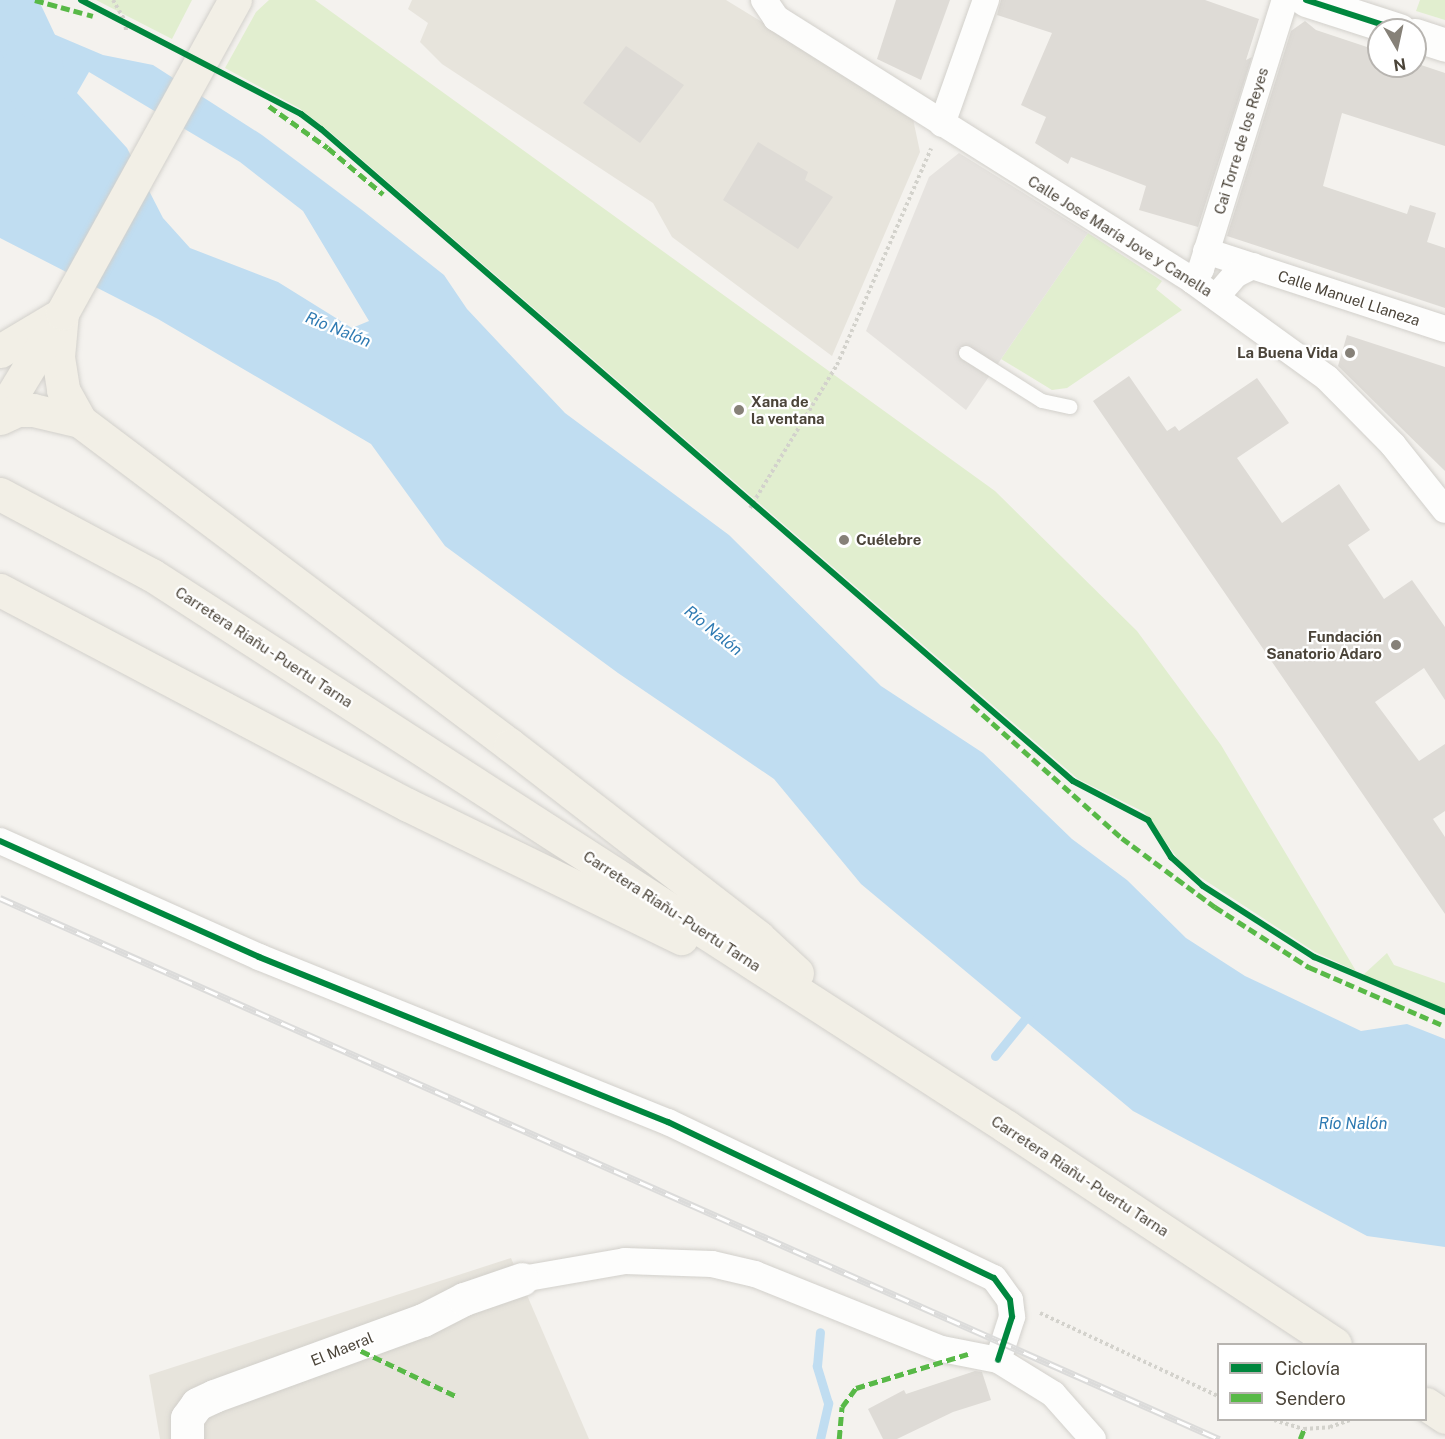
<!DOCTYPE html>
<meta charset="utf-8">
<style>
body{margin:0}
#map{position:relative;width:1445px;height:1439px;overflow:hidden;background:#f4f2ee;font-family:"Public Sans",sans-serif}
div>[style]{position:absolute}
.residential>*{inset:0;background:#e7e4dc}
.green>*{inset:0;background:#e1eecf}
.parking>*{inset:0;background:#e6e3df}
.water>*{inset:0;background:#c0ddf1}
.stream>*{height:9px;margin:-4.5px;padding:0 4.5px;transform-origin:4.5px;border-radius:4.5px;background:#c0ddf1}
.river>*{height:56px;margin:-28px;padding:0 28px;transform-origin:28px;border-radius:28px;background:#c0ddf1}
.building>*{inset:0;background:#dedbd6}
.path>*{height:4px;margin-top:-2px;transform-origin:0;background:repeating-linear-gradient(90deg,#d3d2cc 0 3px,transparent 0 6px)}
.roads{filter:drop-shadow(0 0 2px #d2d0cb) drop-shadow(0 0 2px #d2d0cb)}
.service>*{height:14px;margin:-7px;padding:0 7px;transform-origin:7px;border-radius:7px;background:#fdfdfc}
.minor>*{height:26px;margin:-13px;padding:0 13px;transform-origin:13px;border-radius:13px;background:#fdfdfc}
.tertiary>*{height:33px;margin:-16.5px;padding:0 16.5px;transform-origin:16.5px;border-radius:16.5px;background:#fdfdfc}
.primary>*{height:33px;margin:-16.5px;padding:0 16.5px;transform-origin:16.5px;border-radius:16.5px;background:#f2efe6}
.rail>*{height:7px;margin-top:-3.5px;transform-origin:0;background:repeating-linear-gradient(90deg,#fff 0 14px,#dbdbda 0 28px);box-sizing:border-box;border-block:2px solid #dbdbda}
.quiet>*{height:4.5px;margin-top:-2.25px;transform-origin:0;background:repeating-linear-gradient(90deg,#58b947 0 9px,transparent 0 13.5px)}
.cycleway>*{height:6px;margin:-3px;padding:0 3px;transform-origin:3px;border-radius:3px;background:#00873e}
.dots>*{width:16px;height:16px;translate:-50% -50%;box-sizing:border-box;border:3px solid #fff;border-radius:50%}
span{translate:-50% -50%;white-space:nowrap;text-align:center;line-height:1.15;-webkit-text-stroke:4.5px #fff;paint-order:stroke}
.street-label{font-size:15px;color:#4b4439}
.poi-label{font-size:15px;color:#4b4439;font-weight:700}
.right{translate:-100% -50%;text-align:right}
.left{translate:0 -50%;text-align:left}
.water-label{font-size:16px;color:#2e7ab2;font-style:italic}
.legend{position:absolute;left:1217px;top:1343px;width:210px;height:78px;box-sizing:border-box;background:#fff;border:2px solid #b7b4b0;margin:0;padding:8px 10px;list-style:none;font-size:18px;color:#4b4439}
.legend li{display:flex;align-items:center;gap:12px;height:30px}
.legend b{width:30px;border:2px solid #b7b4b0}
.north{position:absolute;left:1367px;top:18px;width:60px;height:60px;box-sizing:border-box;background:#fff;border:2px solid #b7b4b0;border-radius:50%;rotate:171deg;font-size:16px;font-weight:700;line-height:24px;text-align:center;color:#4b4439}
.north::after{content:'';display:block;margin:auto;width:21px;height:27px;background:#868178;clip-path:polygon(50% 0,100% 100%,50% 72%,0 100%)}
</style>
<div id="map">
<div class="residential">
<i style="clip-path:polygon(412px 0,726px 0,912px 114px,920px 152px,832px 356px,672px 237px,653px 203px,442px 64px,420px 42px,428px 23px,408px 9px)"></i>
<i style="clip-path:polygon(511px 1258px,589px 1439px,160px 1439px,149px 1375px)"></i>
</div>
<div class="green">
<i style="clip-path:polygon(96px 0,192px 0,172px 39px)"></i>
<i style="clip-path:polygon(269px 0,315px 0,995px 491px,1137px 631px,1221px 745px,1356px 971px,1315px 952px,1183px 866px,1144px 812px,1078px 779px,329px 131px,299px 108px,225px 68px,256px 12px)"></i>
<i style="clip-path:polygon(1420px 0,1445px 0,1445px 20px,1416px 11px)"></i>
<i style="clip-path:polygon(1088px 233px,1162px 281px,1156px 289px,1182px 310px,1067px 388px,1052px 390px,1001px 359px)"></i>
<i style="clip-path:polygon(1387px 953px,1394px 965px,1445px 983px,1445px 1012px,1362px 976px)"></i>
</div>
<div class="parking">
<i style="clip-path:polygon(959px 153px,1088px 233px,966px 410px,866px 331px,929px 177px)"></i>
</div>
<div class="water">
<i style="clip-path:polygon(evenodd,0 18px,18px 19px,103px 55px,153px 65px,262px 135px,362px 210px,444px 275px,467px 309px,565px 413px,729px 535px,881px 686px,983px 753px,1072px 839px,1127px 880px,1186px 938px,1245px 976px,1361px 1031px,1407px 1024px,1445px 1039px,1445px 1247px,1367px 1236px,1133px 1111px,861px 884px,774px 779px,618px 673px,445px 546px,371px 444px,158px 319px,0 238px,0 18px,89px 72px,240px 162px,303px 211px,369px 321px,352px 328px,278px 282px,190px 248px,163px 218px,127px 148px,77px 93px,89px 72px)"></i>
</div>
<div class="stream">
<i style="left:995px;top:1056px;width:60px;rotate:-51deg"></i>
<i style="left:820px;top:1439px;width:37px;rotate:-77deg"></i>
<i style="left:828px;top:1403px;width:39px;rotate:-107deg"></i>
<i style="left:817px;top:1366px;width:34px;rotate:-85deg"></i>
</div>
<div class="river">
<i style="left:10px;top:5px;width:56px;rotate:64.8deg"></i>
<i style="left:34px;top:56px;width:36px;rotate:84deg"></i>
</div>
<div class="building">
<i style="clip-path:polygon(896px 0,950px 0,921px 80px,877px 59px)"></i>
<i style="clip-path:polygon(1001px 0,1205px 0,1259px 19px,1246px 60px,1252px 57px,1198px 227px,1139px 210px,1146px 186px,1071px 157px,1068px 164px,1035px 143px,1046px 117px,1021px 105px,1052px 33px,997px 15px)"></i>
<i style="clip-path:polygon(1305px 21px,1316px 30px,1379px 51px,1379px 66px,1415px 63px,1445px 73px,1445px 146px,1342px 113px,1323px 186px,1407px 214px,1410px 205px,1436px 213px,1427px 242px,1445px 248px,1445px 308px,1227px 236px,1291px 31px)"></i>
<i style="clip-path:polygon(626px 46px,684px 85px,640px 143px,583px 103px)"></i>
<i style="clip-path:polygon(758px 142px,808px 172px,805px 180px,833px 197px,798px 249px,723px 200px)"></i>
<i style="clip-path:polygon(1347px 335px,1445px 367px,1445px 471px,1338px 366px)"></i>
<i style="clip-path:polygon(1129px 376px,1167px 431px,1175px 426px,1179px 431px,1257px 378px,1289px 423px,1237px 458px,1282px 523px,1339px 484px,1370px 530px,1348px 545px,1384px 599px,1412px 580px,1445px 627px,1445px 700px,1424px 668px,1375px 702px,1419px 761px,1445px 744px,1445px 811px,1433px 819px,1445px 837px,1445px 914px,1093px 401px)"></i>
<i style="clip-path:polygon(975px 1371px,982px 1372px,991px 1400px,953px 1412px,897px 1439px,883px 1439px,868px 1409px,904px 1390px,906px 1394px)"></i>
</div>
<div class="path">
<i style="left:113px;top:0;width:24px;rotate:60deg"></i>
<i style="left:125px;top:21px;width:10px;rotate:84deg"></i>
<i style="left:750px;top:508px;width:167px;rotate:-58.7deg"></i>
<i style="left:837px;top:365px;width:236px;rotate:-66.5deg"></i>
<i style="left:1040px;top:1313px;width:196px;rotate:25deg"></i>
<i style="left:1274px;top:1420px;width:31px;rotate:17deg"></i>
<i style="left:1304px;top:1429px;width:26px;rotate:-4deg"></i>
<i style="left:1330px;top:1427px;width:21px;rotate:-19deg"></i>
</div>
<div class="roads">
<div class="service">
<i style="left:966px;top:353px;width:90px;rotate:32.3deg"></i>
<i style="left:1042px;top:401px;width:29px;rotate:12deg"></i>
</div>
<div class="minor">
<i style="left:764px;top:0;width:22px;rotate:56deg"></i>
<i style="left:776px;top:18px;width:493px;rotate:32.2deg"></i>
<i style="left:1193px;top:281px;width:165px;rotate:35.9deg"></i>
<i style="left:1327px;top:378px;width:94px;rotate:45.4deg"></i>
<i style="left:1393px;top:445px;width:83px;rotate:51.3deg"></i>
<i style="left:942px;top:124px;width:132px;rotate:-70.5deg"></i>
<i style="left:1206px;top:251px;width:251px;rotate:18.1deg"></i>
<i style="left:1193px;top:281px;width:14px;rotate:-56deg"></i>
<i style="left:1201px;top:269px;width:282px;rotate:-72.7deg"></i>
<i style="left:1216px;top:297px;width:29px;rotate:-49deg"></i>
<i style="left:1235px;top:275px;width:20px;rotate:-27deg"></i>
<i style="left:0;top:841px;width:284px;rotate:24.1deg"></i>
<i style="left:259px;top:957px;width:441px;rotate:22deg"></i>
<i style="left:668px;top:1122px;width:361px;rotate:25.6deg"></i>
<i style="left:994px;top:1278px;width:27px;rotate:54deg"></i>
<i style="left:1010px;top:1300px;width:17px;rotate:83deg"></i>
<i style="left:1012px;top:1317px;width:45px;rotate:108deg"></i>
<i style="left:522px;top:1279px;width:105px;rotate:-9.9deg"></i>
<i style="left:625px;top:1261px;width:87px;rotate:2deg"></i>
<i style="left:712px;top:1264px;width:44px;rotate:13.1deg"></i>
<i style="left:755px;top:1274px;width:201px;rotate:21.9deg"></i>
<i style="left:942px;top:1349px;width:57px;rotate:11.1deg"></i>
<i style="left:998px;top:1360px;width:65px;rotate:31.7deg"></i>
<i style="left:1053px;top:1394px;width:60px;rotate:48.4deg"></i>
</div>
<div class="tertiary">
<i style="left:1306px;top:0;width:98px;rotate:17.9deg"></i>
<i style="left:1415px;top:35px;width:32px;rotate:18deg"></i>
<i style="left:187px;top:1439px;width:21px;rotate:-90deg"></i>
<i style="left:187px;top:1418px;width:17px;rotate:-54deg"></i>
<i style="left:197px;top:1404px;width:19px;rotate:-25deg"></i>
<i style="left:214px;top:1396px;width:222px;rotate:-20deg"></i>
<i style="left:423px;top:1320px;width:46px;rotate:-27.1deg"></i>
<i style="left:464px;top:1299px;width:61px;rotate:-19deg"></i>
</div>
<div class="primary">
<i style="left:62px;top:313px;width:44px;rotate:95.2deg"></i>
<i style="left:58px;top:357px;width:33px;rotate:81deg"></i>
<i style="left:63px;top:390px;width:35px;rotate:61deg"></i>
<i style="left:80px;top:421px;width:538px;rotate:37deg"></i>
<i style="left:510px;top:745px;width:314px;rotate:37.7deg"></i>
<i style="left:758px;top:937px;width:53px;rotate:42.7deg"></i>
<i style="left:0;top:351px;width:64px;rotate:-31deg"></i>
<i style="left:0;top:415px;width:119px;rotate:-58.7deg"></i>
<i style="left:62px;top:313px;width:358px;rotate:-61.1deg"></i>
<i style="left:0;top:418px;width:19px;rotate:-25deg"></i>
<i style="left:17px;top:410px;width:16px"></i>
<i style="left:33px;top:410px;width:48px;rotate:13.2deg"></i>
<i style="left:0;top:494px;width:172px;rotate:28.1deg"></i>
<i style="left:152px;top:575px;width:1018px;rotate:32.85deg"></i>
<i style="left:1007px;top:1127px;width:393px;rotate:33.5deg"></i>
<i style="left:0;top:590px;width:461px;rotate:27.8deg"></i>
<i style="left:408px;top:805px;width:304px;rotate:26deg"></i>
<i style="left:1426px;top:1404px;width:23px;rotate:34deg"></i>
</div>
</div>
<div class="rail">
<i style="left:0;top:898px;width:1334px;rotate:23.93deg"></i>
</div>
<div class="quiet">
<i style="left:35px;top:0;width:60px;rotate:15.4deg"></i>
<i style="left:269px;top:106px;width:72px;rotate:35.4deg"></i>
<i style="left:328px;top:148px;width:72px;rotate:39.9deg"></i>
<i style="left:972px;top:705px;width:200px;rotate:41.6deg"></i>
<i style="left:1122px;top:838px;width:116px;rotate:36.6deg"></i>
<i style="left:1215px;top:907px;width:112px;rotate:32.6deg"></i>
<i style="left:1309px;top:967px;width:148px;rotate:23.5deg"></i>
<i style="left:349px;top:1345px;width:119px;rotate:25.5deg"></i>
<i style="left:839px;top:1439px;width:32px;rotate:-85deg"></i>
<i style="left:842px;top:1407px;width:24px;rotate:-54deg"></i>
<i style="left:856px;top:1388px;width:117px;rotate:-16.9deg"></i>
<i style="left:1300px;top:1439px;width:11px;rotate:-68deg"></i>
</div>
<div class="cycleway">
<i style="left:81px;top:0;width:248px;rotate:27.4deg"></i>
<i style="left:301px;top:114px;width:25px;rotate:37deg"></i>
<i style="left:321px;top:129px;width:995px;rotate:40.93deg"></i>
<i style="left:1073px;top:781px;width:85px;rotate:27.5deg"></i>
<i style="left:1148px;top:820px;width:44px;rotate:58.1deg"></i>
<i style="left:1171px;top:857px;width:43px;rotate:42.2deg"></i>
<i style="left:1203px;top:886px;width:132px;rotate:32.6deg"></i>
<i style="left:1314px;top:957px;width:142px;rotate:22.8deg"></i>
<i style="left:1306px;top:0;width:98px;rotate:17.9deg"></i>
<i style="left:0;top:841px;width:284px;rotate:24.1deg"></i>
<i style="left:259px;top:957px;width:441px;rotate:22deg"></i>
<i style="left:668px;top:1122px;width:361px;rotate:25.6deg"></i>
<i style="left:994px;top:1278px;width:27px;rotate:54deg"></i>
<i style="left:1010px;top:1300px;width:17px;rotate:83deg"></i>
<i style="left:1012px;top:1317px;width:45px;rotate:108deg"></i>
</div>
<div class="dots">
<i style="left:1350px;top:353px;background:#868178"></i>
<i style="left:739px;top:410px;background:#868178"></i>
<i style="left:844px;top:540px;background:#868178"></i>
<i style="left:1396px;top:645px;background:#868178"></i>
</div>
<div class="street-label">
<span style="left:1241px;top:141px;rotate:-73deg">Cai Torre de los Reyes</span>
<span style="left:1120px;top:236px;rotate:32deg">Calle José María Jove y Canella</span>
<span style="left:1349px;top:298px;rotate:18deg">Calle Manuel Llaneza</span>
<span style="left:264px;top:647px;rotate:33deg">Carretera Riañu - Puertu Tarna</span>
<span style="left:672px;top:911px;rotate:33deg">Carretera Riañu - Puertu Tarna</span>
<span style="left:1080px;top:1176px;rotate:33deg">Carretera Riañu - Puertu Tarna</span>
<span style="left:342px;top:1349px;rotate:-22deg">El Maeral</span>
</div>
<div class="poi-label">
<span class="right" style="left:1338px;top:353px">La Buena Vida</span>
<span class="left" style="left:751px;top:410px">Xana de<br>la ventana</span>
<span class="left" style="left:856px;top:540px">Cuélebre</span>
<span class="right" style="left:1382px;top:645px">Fundación<br>Sanatorio Adaro</span>
</div>
<div class="water-label">
<span style="left:338px;top:330px;rotate:22deg">Río Nalón</span>
<span style="left:713px;top:631px;rotate:39deg">Río Nalón</span>
<span style="left:1353px;top:1124px">Río Nalón</span>
</div>
<ul class="legend">
<li><b style="height:8px;background:#00873e"></b>Ciclovía</li>
<li><b style="height:8px;background:#58b947"></b>Sendero</li>
</ul>
<div class="north">N</div>
</div>
